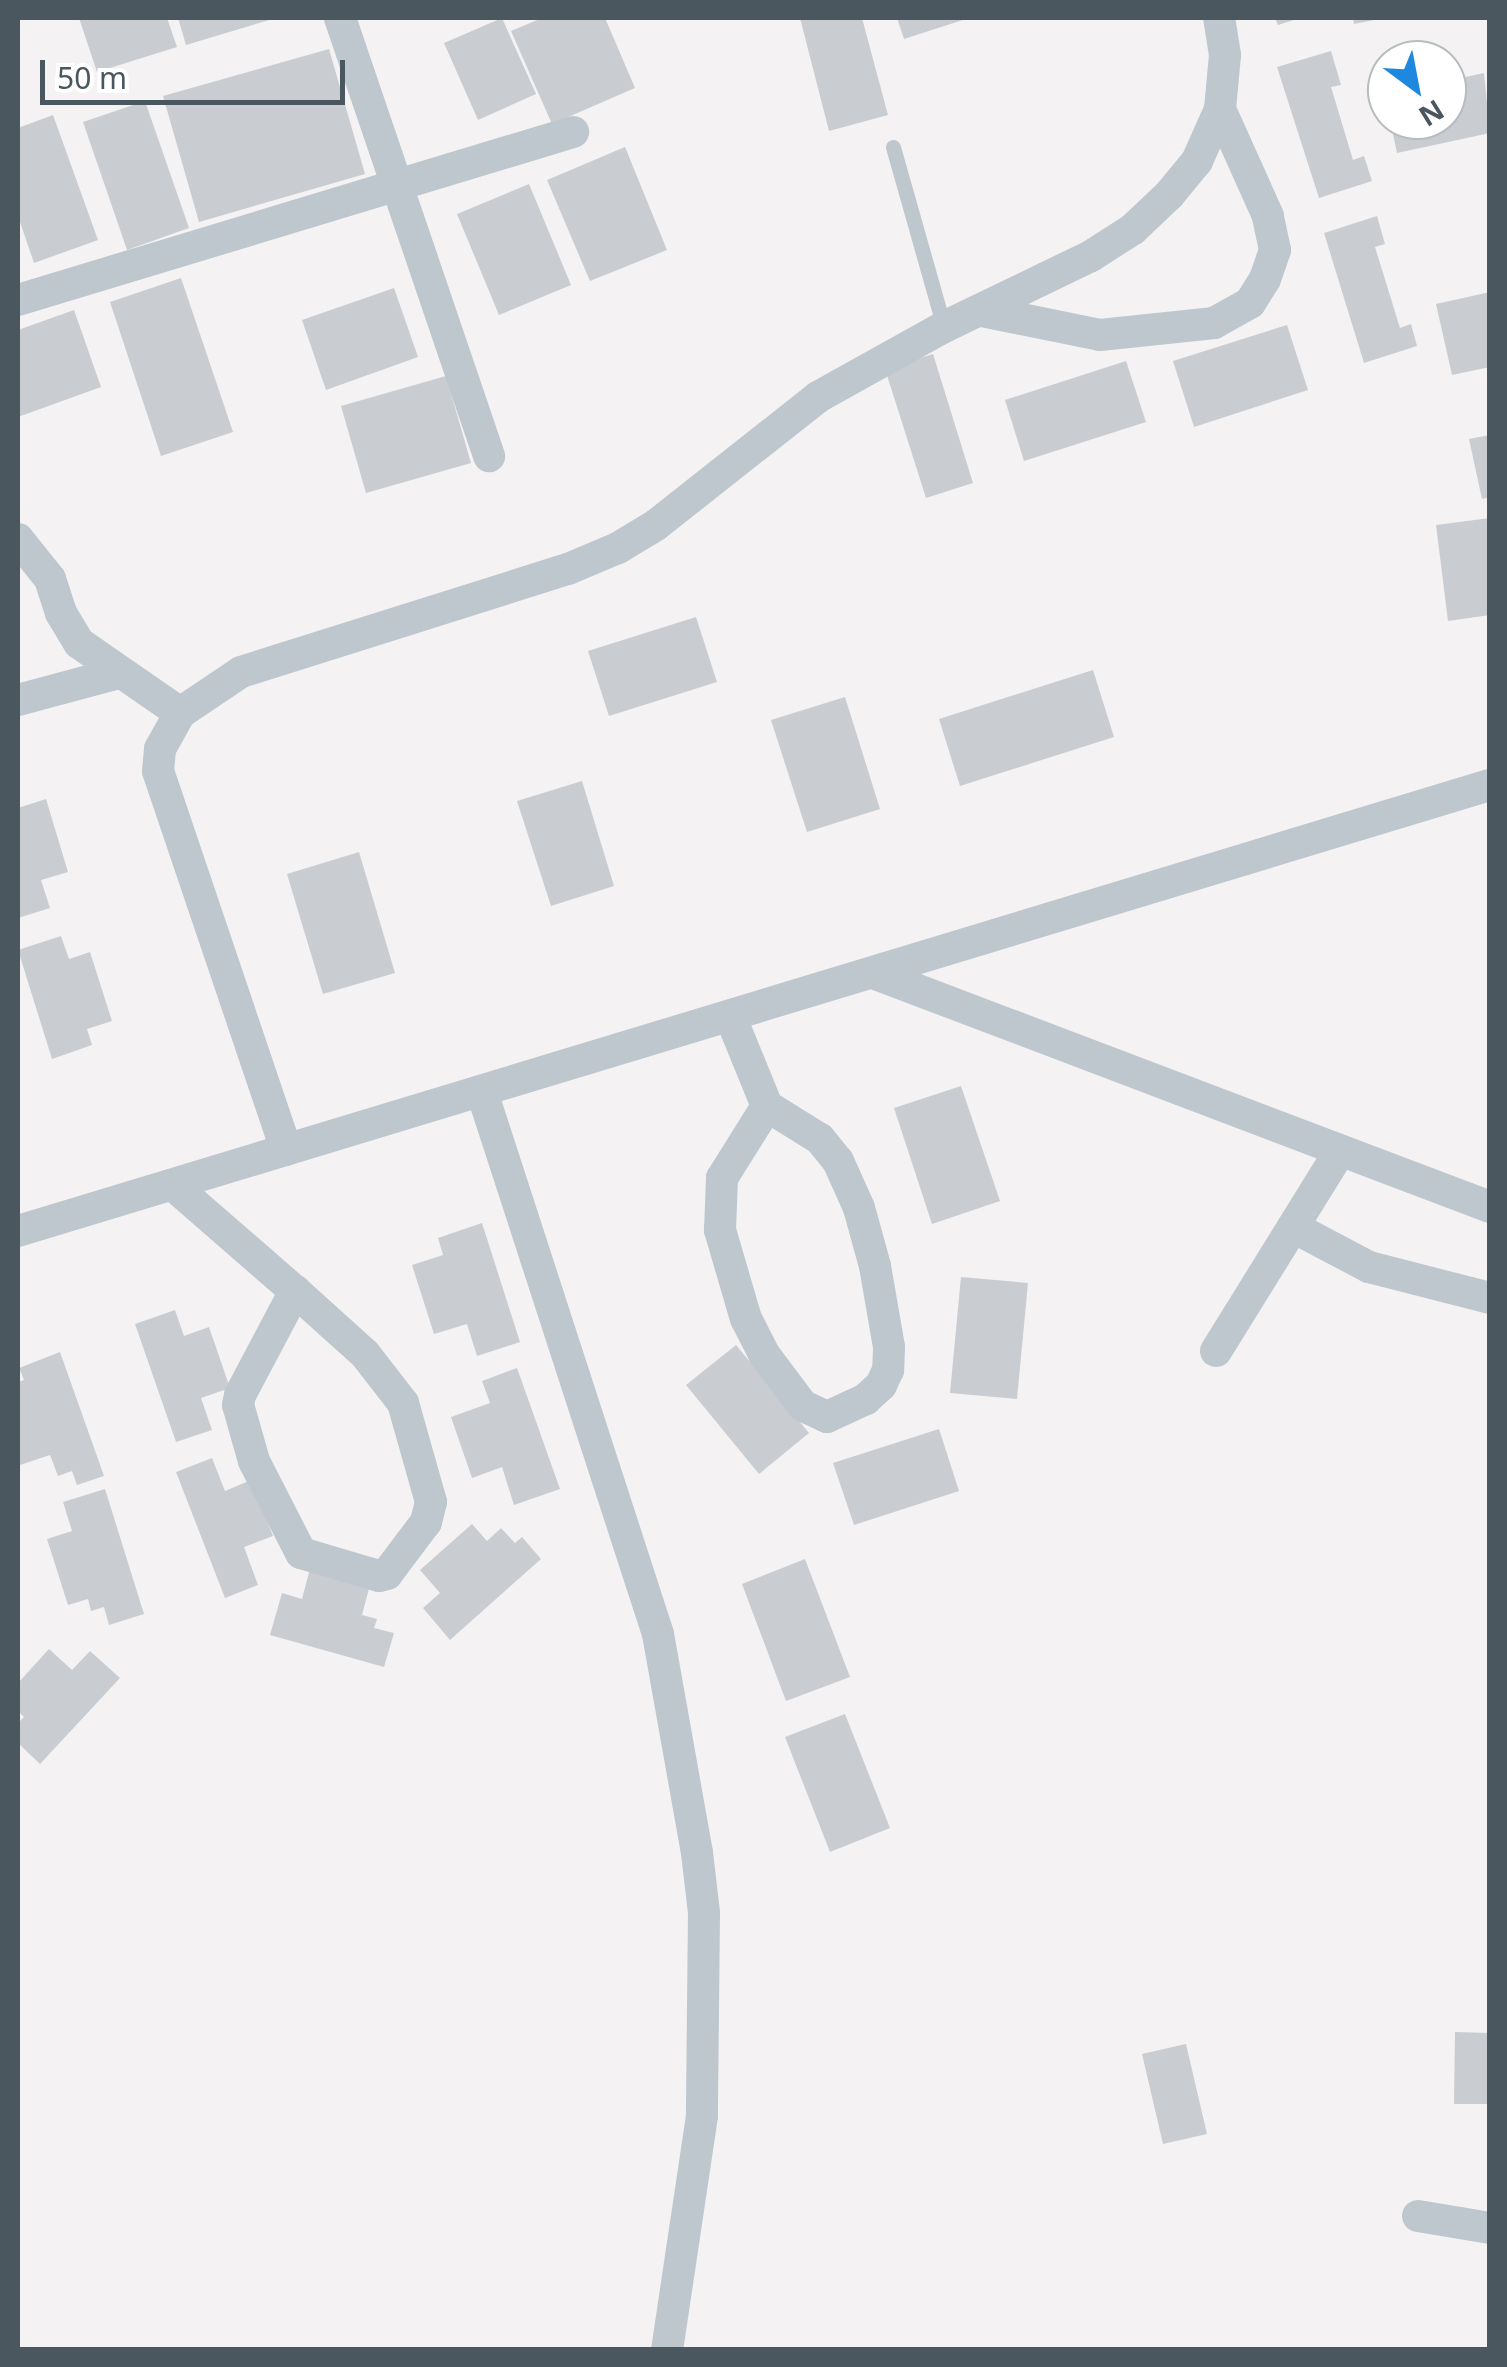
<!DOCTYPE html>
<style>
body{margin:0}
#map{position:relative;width:1507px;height:2367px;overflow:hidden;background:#f4f2f2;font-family:"Noto Sans",sans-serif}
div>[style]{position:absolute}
.building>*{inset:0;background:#c9cdd1}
.service>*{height:15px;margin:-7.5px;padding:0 7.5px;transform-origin:7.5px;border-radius:7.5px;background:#bec7ce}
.minor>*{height:32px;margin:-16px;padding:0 16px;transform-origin:16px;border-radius:16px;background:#bec7ce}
span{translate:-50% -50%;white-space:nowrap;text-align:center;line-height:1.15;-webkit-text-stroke:8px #fff;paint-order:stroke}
.frame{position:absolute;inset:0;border:20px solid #4a575f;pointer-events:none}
.north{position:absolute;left:1367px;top:40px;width:100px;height:100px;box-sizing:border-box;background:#fff;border:2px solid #b7bcbf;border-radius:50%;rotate:148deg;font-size:28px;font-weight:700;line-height:40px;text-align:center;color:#4a575f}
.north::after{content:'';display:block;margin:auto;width:35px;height:45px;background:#1e88e1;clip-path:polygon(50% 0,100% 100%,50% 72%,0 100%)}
.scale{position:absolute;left:40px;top:60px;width:305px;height:45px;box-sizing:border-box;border:5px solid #4a575f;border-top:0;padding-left:12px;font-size:30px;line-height:35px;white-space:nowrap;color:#4a575f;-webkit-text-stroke:8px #fff;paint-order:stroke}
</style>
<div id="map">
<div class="building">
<i style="clip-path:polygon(79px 18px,167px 18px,177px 47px,97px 72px)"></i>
<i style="clip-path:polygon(178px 18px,276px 18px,186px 45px)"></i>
<i style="clip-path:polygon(502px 18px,536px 94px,478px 120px,444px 43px)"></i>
<i style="clip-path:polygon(542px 18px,605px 18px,635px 88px,552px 124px,511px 31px)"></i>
<i style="clip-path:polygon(800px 18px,862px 18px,888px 115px,829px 131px)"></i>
<i style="clip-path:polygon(897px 18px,969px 18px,904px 39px)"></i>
<i style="clip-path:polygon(1275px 18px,1300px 18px,1278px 25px)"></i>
<i style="clip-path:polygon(1353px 18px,1378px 18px,1379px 19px,1354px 24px)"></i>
<i style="clip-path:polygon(329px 49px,365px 174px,199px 222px,163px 96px)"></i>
<i style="clip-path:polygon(1331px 51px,1341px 85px,1331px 87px,1353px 160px,1364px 156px,1372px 181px,1319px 198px,1277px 67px)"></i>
<i style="clip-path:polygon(1484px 73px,1490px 133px,1397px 153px,1390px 120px,1447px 120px,1447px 81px)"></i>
<i style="clip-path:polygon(145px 101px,189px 228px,127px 250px,83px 122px)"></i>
<i style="clip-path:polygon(53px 115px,98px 240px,34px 263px,18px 216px,18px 128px)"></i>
<i style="clip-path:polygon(625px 147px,667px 250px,590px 281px,547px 180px)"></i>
<i style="clip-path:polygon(529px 184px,571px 285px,499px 315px,457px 214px)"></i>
<i style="clip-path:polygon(1377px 216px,1385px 244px,1375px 247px,1400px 328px,1411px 324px,1417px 346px,1364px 363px,1324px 233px)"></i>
<i style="clip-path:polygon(181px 278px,233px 432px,161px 456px,110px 302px)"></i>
<i style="clip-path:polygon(394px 288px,418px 357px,326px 390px,302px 320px)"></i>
<i style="clip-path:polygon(1490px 292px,1490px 367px,1452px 375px,1436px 304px)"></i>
<i style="clip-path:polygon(74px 310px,101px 387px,18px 417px,18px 330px)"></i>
<i style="clip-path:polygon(1287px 325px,1308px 390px,1194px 427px,1173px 361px)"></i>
<i style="clip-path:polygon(933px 354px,973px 483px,926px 498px,885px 369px)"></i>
<i style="clip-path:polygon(1126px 361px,1146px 422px,1024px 461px,1005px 400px)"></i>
<i style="clip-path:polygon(446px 376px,471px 463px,366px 493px,341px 406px)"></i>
<i style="clip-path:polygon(1490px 435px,1490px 497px,1482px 499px,1469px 439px)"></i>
<i style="clip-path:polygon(1490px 518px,1490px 615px,1448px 621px,1436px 525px)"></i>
<i style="clip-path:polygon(696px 617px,717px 682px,609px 716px,588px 651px)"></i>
<i style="clip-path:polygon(1093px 670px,1114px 737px,960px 786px,939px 719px)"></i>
<i style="clip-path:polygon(845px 697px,880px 809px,807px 832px,771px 720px)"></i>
<i style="clip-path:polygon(582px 781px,614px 886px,551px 906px,517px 801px)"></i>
<i style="clip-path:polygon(46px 799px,68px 872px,41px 880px,50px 908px,18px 918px,18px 808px)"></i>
<i style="clip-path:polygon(359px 852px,395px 973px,323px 994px,287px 874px)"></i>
<i style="clip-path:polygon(61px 936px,69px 959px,90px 952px,112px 1021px,87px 1029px,92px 1045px,52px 1059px,18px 950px)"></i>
<i style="clip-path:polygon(961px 1086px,1000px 1201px,932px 1224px,894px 1108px)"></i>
<i style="clip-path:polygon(482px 1223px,520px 1342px,477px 1356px,467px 1324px,434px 1334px,412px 1265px,443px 1255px,438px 1238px)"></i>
<i style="clip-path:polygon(961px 1277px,1028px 1283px,1017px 1399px,950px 1393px)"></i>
<i style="clip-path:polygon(175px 1310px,184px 1336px,209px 1327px,230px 1388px,201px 1398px,212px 1430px,176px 1442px,135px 1324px)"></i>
<i style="clip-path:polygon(736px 1345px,809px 1433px,759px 1474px,686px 1385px)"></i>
<i style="clip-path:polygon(60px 1352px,104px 1476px,77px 1485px,72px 1471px,58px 1476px,50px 1455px,20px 1465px,18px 1458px,18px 1382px,24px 1380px,19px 1368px)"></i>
<i style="clip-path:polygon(517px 1368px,560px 1489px,514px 1505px,502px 1467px,472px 1478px,451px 1417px,490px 1403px,482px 1381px)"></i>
<i style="clip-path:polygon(939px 1429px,959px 1491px,854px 1525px,833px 1463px)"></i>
<i style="clip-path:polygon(212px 1458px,225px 1491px,251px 1480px,273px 1536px,244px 1547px,258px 1585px,225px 1598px,176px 1472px)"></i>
<i style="clip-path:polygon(105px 1489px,144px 1614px,109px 1625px,104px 1607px,91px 1611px,88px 1599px,68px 1605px,47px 1539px,72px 1531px,63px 1502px)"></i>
<i style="clip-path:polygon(472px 1524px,487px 1541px,501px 1528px,515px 1543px,522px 1537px,541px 1559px,450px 1640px,423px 1608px,440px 1593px,420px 1570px)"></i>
<i style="clip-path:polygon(805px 1559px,850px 1677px,786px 1701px,742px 1584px)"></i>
<i style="clip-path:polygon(311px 1565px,371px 1581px,362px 1615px,377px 1619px,374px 1628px,394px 1633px,384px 1667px,270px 1635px,282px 1593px,302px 1599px)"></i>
<i style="clip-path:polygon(49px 1649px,72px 1670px,90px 1651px,120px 1678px,40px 1764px,18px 1743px,18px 1723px,24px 1717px,18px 1711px,18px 1683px)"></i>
<i style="clip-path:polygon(845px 1714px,890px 1828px,830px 1852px,785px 1737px)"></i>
<i style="clip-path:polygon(1455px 2032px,1490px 2033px,1490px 2104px,1454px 2104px)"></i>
<i style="clip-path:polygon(1186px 2044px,1207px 2134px,1163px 2144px,1142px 2054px)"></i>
</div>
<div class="service">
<i style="left:893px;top:147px;width:187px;rotate:74.2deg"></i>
</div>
<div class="minor">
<i style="left:340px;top:18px;width:463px;rotate:71.2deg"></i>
<i style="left:18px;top:300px;width:580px;rotate:-16.84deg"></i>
<i style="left:982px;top:311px;width:120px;rotate:11.5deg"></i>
<i style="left:1100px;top:335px;width:115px;rotate:-6deg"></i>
<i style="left:1214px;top:323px;width:41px;rotate:-29.1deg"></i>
<i style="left:1250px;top:303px;width:28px;rotate:-58deg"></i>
<i style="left:1265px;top:279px;width:31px;rotate:-71deg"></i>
<i style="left:1275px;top:250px;width:35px;rotate:-102deg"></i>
<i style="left:1268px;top:216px;width:117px;rotate:-114.2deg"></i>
<i style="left:1220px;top:109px;width:54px;rotate:-84.7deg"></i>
<i style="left:1225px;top:55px;width:37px;rotate:-99deg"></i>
<i style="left:18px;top:539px;width:51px;rotate:51.3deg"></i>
<i style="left:50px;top:579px;width:36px;rotate:72deg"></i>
<i style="left:61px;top:613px;width:35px;rotate:59deg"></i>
<i style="left:79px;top:643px;width:123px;rotate:34.7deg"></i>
<i style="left:180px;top:713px;width:41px;rotate:119.1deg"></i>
<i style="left:160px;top:749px;width:22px;rotate:95deg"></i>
<i style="left:158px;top:771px;width:400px;rotate:71.3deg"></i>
<i style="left:18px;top:700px;width:105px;rotate:-15deg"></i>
<i style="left:180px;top:713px;width:73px;rotate:-33.9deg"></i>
<i style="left:241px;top:672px;width:343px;rotate:-17.5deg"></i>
<i style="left:568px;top:569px;width:54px;rotate:-22.8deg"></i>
<i style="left:618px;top:548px;width:44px;rotate:-31.2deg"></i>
<i style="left:656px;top:525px;width:206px;rotate:-38.3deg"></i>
<i style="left:818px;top:397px;width:144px;rotate:-29.1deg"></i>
<i style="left:944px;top:327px;width:163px;rotate:-25.8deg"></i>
<i style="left:1091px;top:256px;width:50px;rotate:-32.7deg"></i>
<i style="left:1133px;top:229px;width:50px;rotate:-43.4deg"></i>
<i style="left:1169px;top:195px;width:44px;rotate:-50.5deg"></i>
<i style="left:1197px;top:161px;width:57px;rotate:-66.1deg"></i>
<i style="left:873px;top:973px;width:660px;rotate:20.77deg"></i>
<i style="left:731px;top:1018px;width:95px;rotate:67.8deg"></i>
<i style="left:767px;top:1106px;width:62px;rotate:31.9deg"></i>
<i style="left:820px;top:1139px;width:28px;rotate:51deg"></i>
<i style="left:838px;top:1161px;width:51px;rotate:65.9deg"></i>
<i style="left:859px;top:1208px;width:60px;rotate:74.6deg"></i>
<i style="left:875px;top:1266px;width:82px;rotate:80.2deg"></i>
<i style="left:889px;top:1347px;width:23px;rotate:92deg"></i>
<i style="left:888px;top:1370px;width:17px;rotate:115deg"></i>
<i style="left:881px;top:1385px;width:21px;rotate:137deg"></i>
<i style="left:866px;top:1399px;width:43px;rotate:155.2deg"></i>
<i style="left:827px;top:1417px;width:26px;rotate:-155deg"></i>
<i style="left:803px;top:1406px;width:65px;rotate:-126.9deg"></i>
<i style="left:764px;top:1354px;width:39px;rotate:-117deg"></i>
<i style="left:746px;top:1319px;width:93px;rotate:-106.3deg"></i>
<i style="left:720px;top:1230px;width:52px;rotate:-87.8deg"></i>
<i style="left:722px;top:1178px;width:85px;rotate:-58deg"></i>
<i style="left:482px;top:1092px;width:570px;rotate:72.01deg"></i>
<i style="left:658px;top:1634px;width:222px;rotate:79.9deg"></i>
<i style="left:697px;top:1853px;width:60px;rotate:83.3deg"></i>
<i style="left:704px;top:1913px;width:203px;rotate:90.6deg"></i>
<i style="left:702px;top:2116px;width:237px;rotate:98.5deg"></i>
<i style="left:174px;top:1186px;width:160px;rotate:41deg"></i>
<i style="left:295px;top:1291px;width:94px;rotate:42deg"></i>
<i style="left:365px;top:1354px;width:62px;rotate:52.2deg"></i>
<i style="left:403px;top:1403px;width:103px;rotate:74.2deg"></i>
<i style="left:431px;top:1502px;width:21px;rotate:104deg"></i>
<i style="left:426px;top:1522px;width:65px;rotate:126.9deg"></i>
<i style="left:387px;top:1574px;width:8px;rotate:166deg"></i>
<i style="left:379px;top:1576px;width:81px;rotate:-163.6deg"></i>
<i style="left:301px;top:1553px;width:103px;rotate:-117.1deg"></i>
<i style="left:254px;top:1461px;width:58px;rotate:-105.9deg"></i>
<i style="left:238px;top:1405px;width:10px;rotate:-79deg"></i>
<i style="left:240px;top:1395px;width:118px;rotate:-62.1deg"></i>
<i style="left:1293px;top:1227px;width:86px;rotate:27.8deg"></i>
<i style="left:1369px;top:1267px;width:125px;rotate:14.4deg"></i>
<i style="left:18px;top:1231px;width:1538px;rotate:-16.86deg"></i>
<i style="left:1216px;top:1351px;width:235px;rotate:-58.2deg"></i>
<i style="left:1418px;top:2216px;width:73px;rotate:9.5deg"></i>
</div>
<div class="frame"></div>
<div class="north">N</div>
<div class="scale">50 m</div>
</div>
